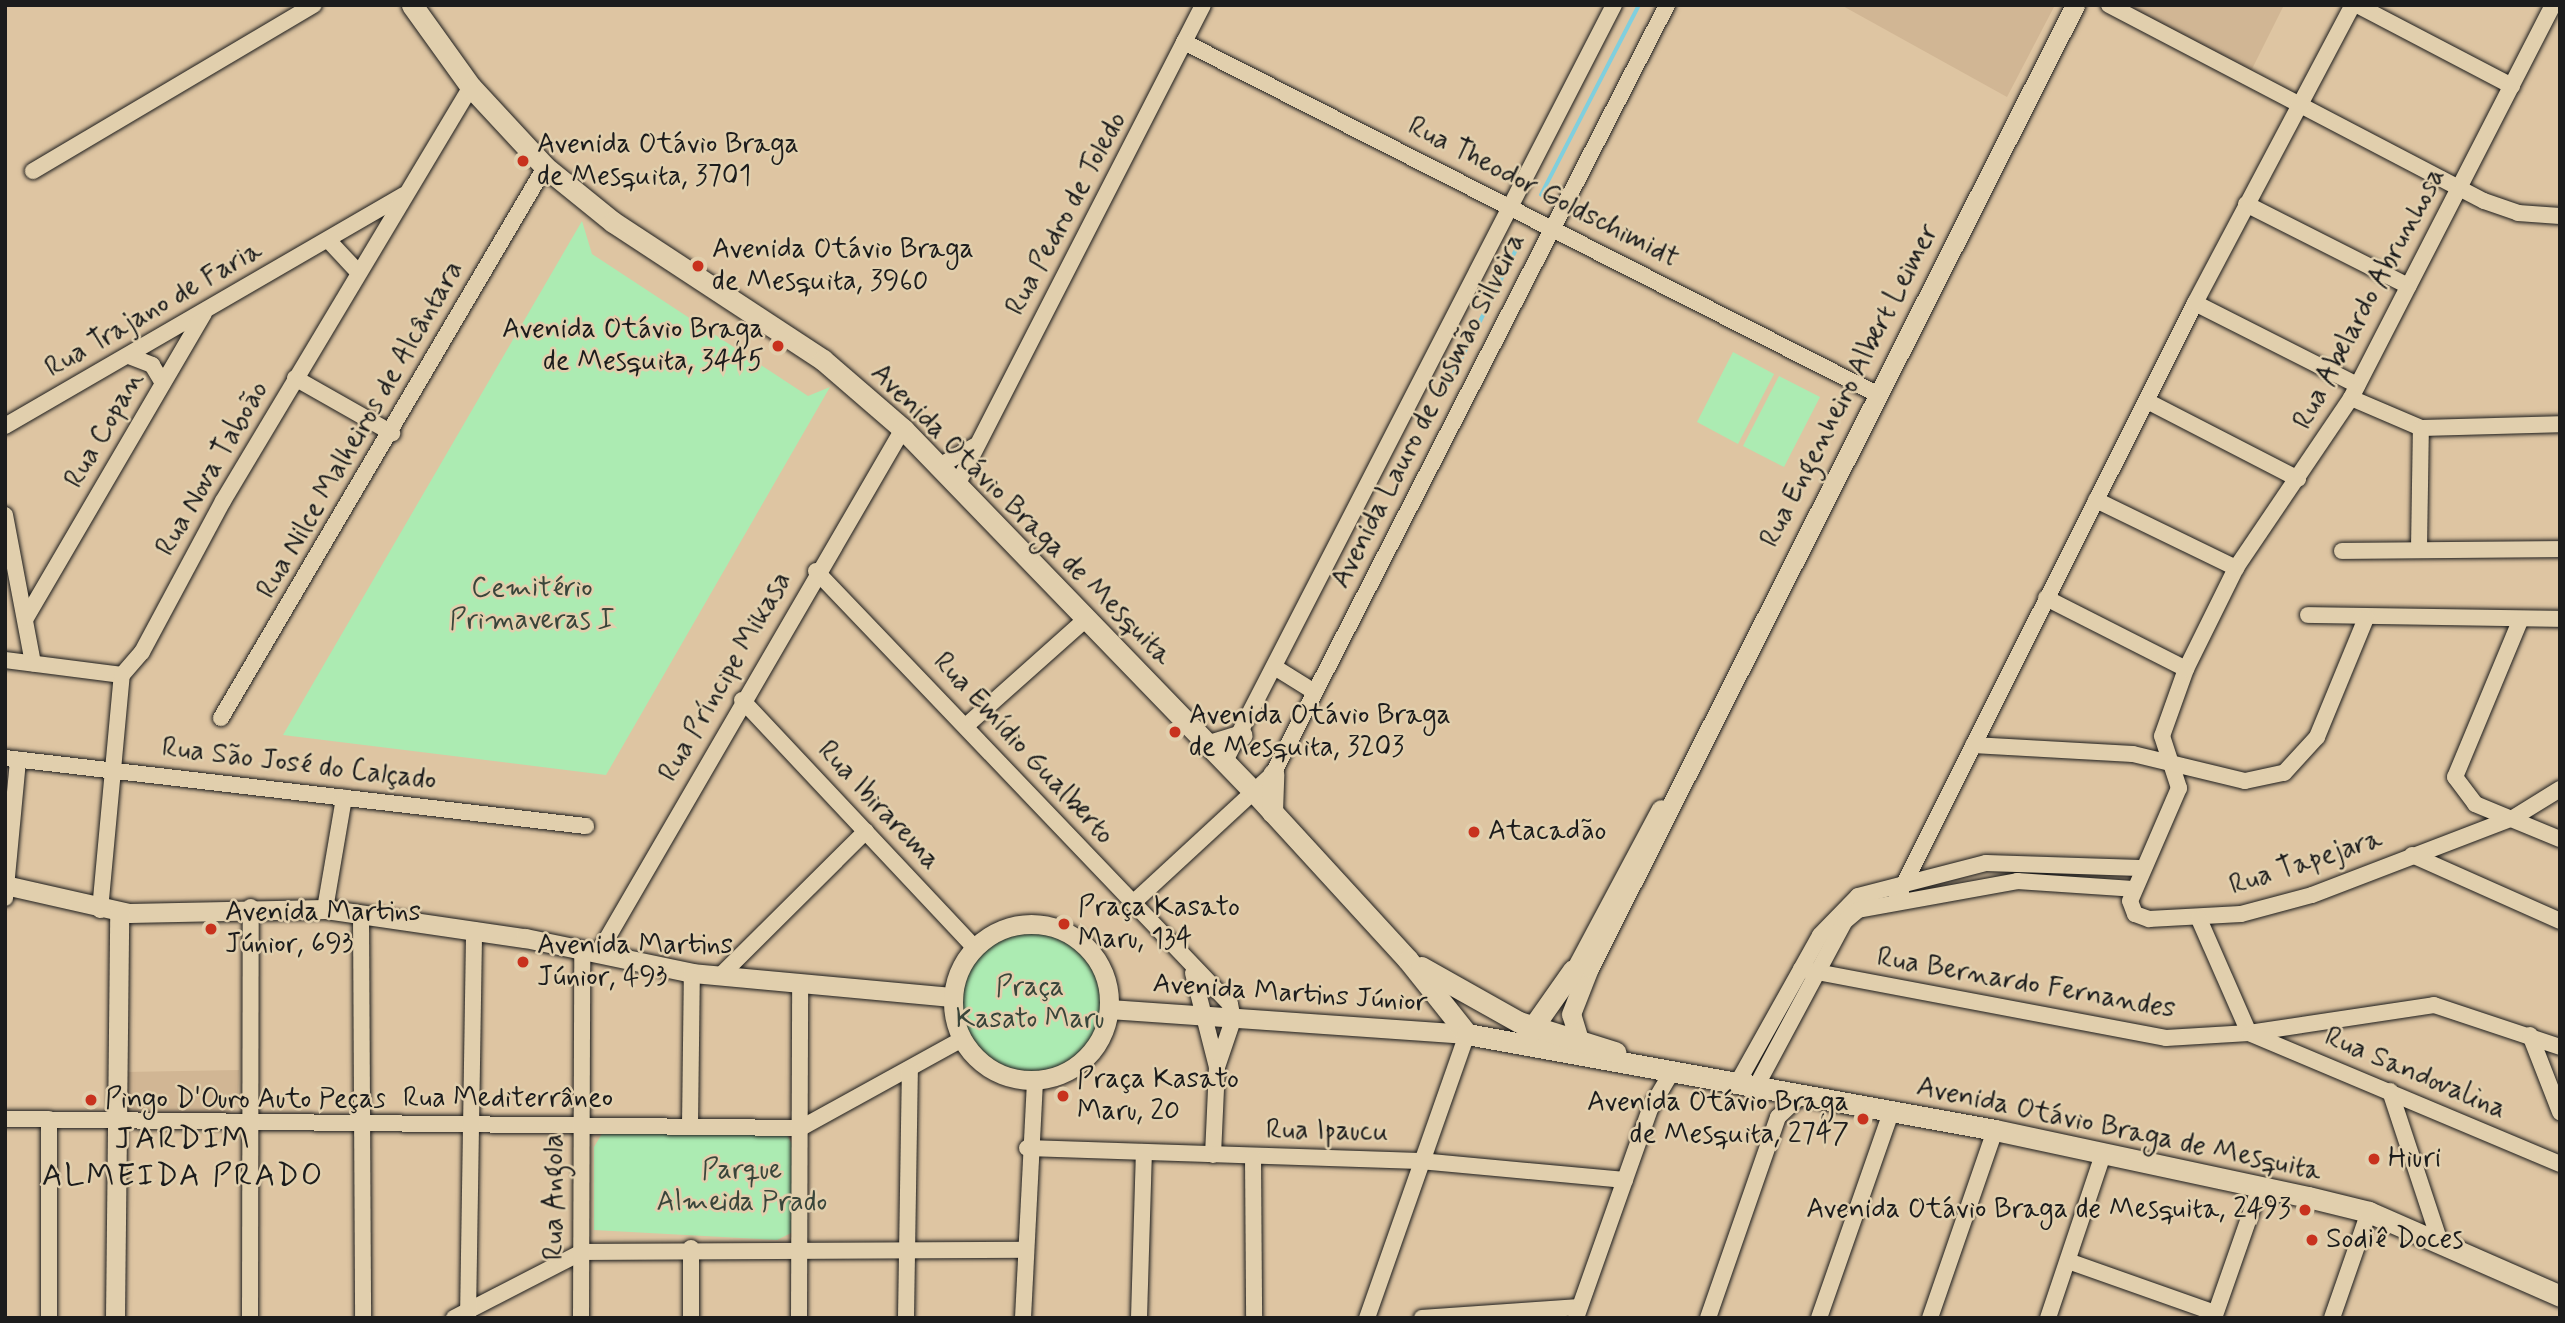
<!DOCTYPE html>
<meta charset="utf-8">
<style>
body{margin:0}
#map{position:relative;width:2565px;height:1323px;overflow:hidden;background:#dec5a2;font-family:Mynerve,sans-serif}
div>[style]{position:absolute}
.built>*{inset:0;background:#d1b694}
.green>*{inset:0;background:#acebb2}
.round{border-radius:50%}
.stream>*{height:3.5px;margin:-1.75px;padding:0 1.75px;transform-origin:1.75px;border-radius:1.75px;background:#80cfdd}
.roads{filter:drop-shadow(0 0 2px #1c1c1c) drop-shadow(0 0 2px #1c1c1c)}
.minor>*{height:16px;margin:-8px;padding:0 8px;transform-origin:8px;border-radius:8px;background:#e1cfad}
.tertiary>*{height:19px;margin:-9.5px;padding:0 9.5px;transform-origin:9.5px;border-radius:9.5px;background:#e1cfad}
.tertiary>.ring{margin:-9.5px;padding:0;box-sizing:content-box;background:none;border:19px solid #e1cfad;border-radius:50%}
.secondary>*{height:21px;margin:-10.5px;padding:0 10.5px;transform-origin:10.5px;border-radius:10.5px;background:#e1cfad}
.dots>*{width:19px;height:19px;translate:-50% -50%;box-sizing:border-box;border:4px solid #e1cfad;border-radius:50%}
span{translate:-50% -50%;white-space:nowrap;text-align:center;line-height:1.15;-webkit-text-stroke:5px #e1cfad;paint-order:stroke}
.poi-label{font-size:28px;color:#1c1c1c}
.left{translate:0 -50%;text-align:left}
.right{translate:-100% -50%;text-align:right}
.street-label{font-size:28px;color:#1c1c1c}
.park-label{font-size:28px;color:#39453a}
.quarter-label{font-size:32px;color:#1c1c1c;letter-spacing:2px}
.frame{position:absolute;inset:0;border:7px solid #1c1c1c;pointer-events:none}
</style>
<div id="map">
<div class="built">
<i style="clip-path:polygon(1841px 5px,2055px 5px,2007px 97px)"></i>
<i style="clip-path:polygon(2121px 5px,2284px 5px,2251px 71px)"></i>
<i style="clip-path:polygon(239px 1070px,238px 1100px,229px 1114px,125px 1112px,125px 1072px)"></i>
</div>
<div class="green">
<i style="clip-path:polygon(582px 221px,592px 254px,808px 396px,830px 387px,606px 775px,283px 735px)"></i>
<i style="clip-path:polygon(1733px 352px,1774px 374px,1738px 444px,1697px 422px)"></i>
<i style="clip-path:polygon(1779px 376px,1820px 397px,1784px 467px,1743px 446px)"></i>
<i class="round" style="left:953px;top:925px;width:156px;height:156px"></i>
<i style="clip-path:polygon(603px 1132px,787px 1135px,793px 1146px,793px 1232px,777px 1240px,594px 1230px,594px 1147px)"></i>
</div>
<div class="stream">
<i style="left:1541px;top:195px;width:214px;rotate:-62.7deg"></i>
<i style="left:1448px;top:385px;width:158px;rotate:-63.3deg"></i>
</div>
<div class="roads">
<div class="minor">
<i style="left:2109px;top:5px;width:423px;rotate:27.6deg"></i>
<i style="left:2484px;top:201px;width:36px;rotate:19deg"></i>
<i style="left:2518px;top:213px;width:42px;rotate:4.1deg"></i>
<i style="left:2357px;top:5px;width:175px;rotate:27.6deg"></i>
<i style="left:2553px;top:5px;width:442px;rotate:117.2deg"></i>
<i style="left:2351px;top:398px;width:205px;rotate:124.1deg"></i>
<i style="left:2236px;top:568px;width:113px;rotate:116.3deg"></i>
<i style="left:2186px;top:669px;width:71px;rotate:109.7deg"></i>
<i style="left:2162px;top:736px;width:55px;rotate:71.9deg"></i>
<i style="left:2179px;top:788px;width:123px;rotate:113.4deg"></i>
<i style="left:2130px;top:901px;width:14px;rotate:69deg"></i>
<i style="left:2135px;top:914px;width:15px;rotate:20deg"></i>
<i style="left:2149px;top:919px;width:92px;rotate:-3.1deg"></i>
<i style="left:2241px;top:914px;width:73px;rotate:-15deg"></i>
<i style="left:2312px;top:895px;width:215px;rotate:-21deg"></i>
<i style="left:2513px;top:818px;width:55px;rotate:-31.7deg"></i>
<i style="left:1184px;top:42px;width:777px;rotate:26.93deg"></i>
<i style="left:33px;top:171px;width:326px;rotate:-30.6deg"></i>
<i style="left:2246px;top:204px;width:182px;rotate:26.8deg"></i>
<i style="left:328px;top:240px;width:42px;rotate:46.9deg"></i>
<i style="left:2195px;top:303px;width:182px;rotate:26.8deg"></i>
<i style="left:129px;top:356px;width:25px;rotate:21deg"></i>
<i style="left:152px;top:365px;width:21px;rotate:59deg"></i>
<i style="left:295px;top:378px;width:112px;rotate:29.6deg"></i>
<i style="left:2351px;top:398px;width:76px;rotate:23.2deg"></i>
<i style="left:2421px;top:428px;width:139px;rotate:-1.6deg"></i>
<i style="left:2147px;top:401px;width:170px;rotate:27.3deg"></i>
<i style="left:5px;top:426px;width:460px;rotate:-30.1deg"></i>
<i style="left:939px;top:466px;width:41px;rotate:-29.1deg"></i>
<i style="left:957px;top:485px;width:539px;rotate:-62.86deg"></i>
<i style="left:2096px;top:500px;width:156px;rotate:25.9deg"></i>
<i style="left:5px;top:515px;width:151px;rotate:79.3deg"></i>
<i style="left:2419px;top:549px;width:121px;rotate:-89.1deg"></i>
<i style="left:2342px;top:551px;width:218px;rotate:-0.5deg"></i>
<i style="left:816px;top:571px;width:599px;rotate:46.29deg"></i>
<i style="left:1230px;top:1004px;width:16px;rotate:79deg"></i>
<i style="left:1233px;top:1020px;width:50px;rotate:108.8deg"></i>
<i style="left:2046px;top:598px;width:157px;rotate:26.9deg"></i>
<i style="left:2308px;top:615px;width:252px;rotate:0.9deg"></i>
<i style="left:26px;top:618px;width:353px;rotate:-59.7deg"></i>
<i style="left:2520px;top:621px;width:169px;rotate:112.6deg"></i>
<i style="left:2455px;top:777px;width:34px;rotate:53deg"></i>
<i style="left:2475px;top:804px;width:92px;rotate:22.4deg"></i>
<i style="left:5px;top:660px;width:118px;rotate:7.3deg"></i>
<i style="left:1276px;top:668px;width:44px;rotate:31.9deg"></i>
<i style="left:742px;top:700px;width:340px;rotate:46.8deg"></i>
<i style="left:221px;top:718px;width:639px;rotate:-59.54deg"></i>
<i style="left:967px;top:725px;width:159px;rotate:-41.7deg"></i>
<i style="left:1973px;top:745px;width:160px;rotate:3.2deg"></i>
<i style="left:2133px;top:754px;width:115px;rotate:13.6deg"></i>
<i style="left:2245px;top:781px;width:40px;rotate:-12deg"></i>
<i style="left:2284px;top:773px;width:49px;rotate:-47.5deg"></i>
<i style="left:2317px;top:737px;width:129px;rotate:-67.6deg"></i>
<i style="left:5px;top:758px;width:585px;rotate:6.68deg"></i>
<i style="left:1225px;top:761px;width:850px;rotate:-62.77deg"></i>
<i style="left:2412px;top:855px;width:162px;rotate:24deg"></i>
<i style="left:5px;top:898px;width:139px;rotate:-84.6deg"></i>
<i style="left:1896px;top:900px;width:668px;rotate:-63.4deg"></i>
<i style="left:2195px;top:303px;width:337px;rotate:-62.1deg"></i>
<i style="left:1133px;top:903px;width:190px;rotate:-42.7deg"></i>
<i style="left:1273px;top:774px;width:864px;rotate:-62.87deg"></i>
<i style="left:325px;top:909px;width:113px;rotate:-80.3deg"></i>
<i style="left:100px;top:910px;width:236px;rotate:-84.7deg"></i>
<i style="left:122px;top:675px;width:30px;rotate:-49deg"></i>
<i style="left:142px;top:652px;width:171px;rotate:-61.8deg"></i>
<i style="left:223px;top:501px;width:483px;rotate:-59.1deg"></i>
<i style="left:361px;top:914px;width:404px;rotate:89.7deg"></i>
<i style="left:2199px;top:919px;width:124px;rotate:66.3deg"></i>
<i style="left:598px;top:954px;width:607px;rotate:-59.85deg"></i>
<i style="left:1801px;top:969px;width:371px;rotate:10.7deg"></i>
<i style="left:2166px;top:1038px;width:83px;rotate:-3.4deg"></i>
<i style="left:2249px;top:1033px;width:187px;rotate:-8.6deg"></i>
<i style="left:2434px;top:1005px;width:133px;rotate:18.4deg"></i>
<i style="left:1193px;top:973px;width:97px;rotate:75.7deg"></i>
<i style="left:1217px;top:1067px;width:88px;rotate:92.6deg"></i>
<i style="left:719px;top:977px;width:207px;rotate:-44.8deg"></i>
<i style="left:2251px;top:1034px;width:335px;rotate:22.8deg"></i>
<i style="left:2530px;top:1035px;width:83px;rotate:68.7deg"></i>
<i style="left:1738px;top:1082px;width:168px;rotate:-60.8deg"></i>
<i style="left:1820px;top:935px;width:54px;rotate:-45.7deg"></i>
<i style="left:1858px;top:896px;width:132px;rotate:-14.5deg"></i>
<i style="left:1986px;top:863px;width:154px;rotate:1.9deg"></i>
<i style="left:1757px;top:1085px;width:186px;rotate:-61.8deg"></i>
<i style="left:1845px;top:921px;width:17px;rotate:-40deg"></i>
<i style="left:1858px;top:910px;width:162px;rotate:-10.3deg"></i>
<i style="left:2017px;top:881px;width:116px;rotate:3.9deg"></i>
<i style="left:2390px;top:1091px;width:159px;rotate:71.7deg"></i>
<i style="left:5px;top:1119px;width:796px;rotate:0.65deg"></i>
<i style="left:801px;top:1128px;width:184px;rotate:-28.9deg"></i>
<i style="left:690px;top:1126px;width:153px;rotate:-89.3deg"></i>
<i style="left:1027px;top:1148px;width:393px;rotate:1.9deg"></i>
<i style="left:1420px;top:1161px;width:206px;rotate:5.3deg"></i>
<i style="left:1253px;top:1157px;width:161px;rotate:89.6deg"></i>
<i style="left:691px;top:1248px;width:70px;rotate:90deg"></i>
<i style="left:2068px;top:1261px;width:156px;rotate:19.5deg"></i>
<i style="left:49px;top:1318px;width:199px;rotate:-90deg"></i>
<i style="left:250px;top:1318px;width:411px;rotate:-89.9deg"></i>
<i style="left:454px;top:1318px;width:144px;rotate:-27.3deg"></i>
<i style="left:582px;top:1252px;width:441px;rotate:-0.3deg"></i>
<i style="left:468px;top:1318px;width:388px;rotate:-89.1deg"></i>
<i style="left:581px;top:1318px;width:368px;rotate:-89.8deg"></i>
<i style="left:799px;top:1318px;width:333px;rotate:-89.8deg"></i>
<i style="left:906px;top:1318px;width:247px;rotate:-89.1deg"></i>
<i style="left:1023px;top:1318px;width:237px;rotate:-87.1deg"></i>
<i style="left:1139px;top:1318px;width:166px;rotate:-88.3deg"></i>
<i style="left:1367px;top:1318px;width:301px;rotate:-70.6deg"></i>
<i style="left:1422px;top:1318px;width:157px;rotate:-4deg"></i>
<i style="left:1576px;top:1318px;width:222px;rotate:-70.5deg"></i>
<i style="left:1650px;top:1109px;width:45px;rotate:-59.5deg"></i>
<i style="left:1708px;top:1318px;width:213px;rotate:-70.8deg"></i>
<i style="left:1778px;top:1117px;width:33px;rotate:-43deg"></i>
<i style="left:1819px;top:1318px;width:218px;rotate:-70.7deg"></i>
<i style="left:1930px;top:1318px;width:199px;rotate:-70.9deg"></i>
<i style="left:2048px;top:1318px;width:175px;rotate:-71.4deg"></i>
<i style="left:2214px;top:1318px;width:139px;rotate:-70.7deg"></i>
<i style="left:2332px;top:1318px;width:112px;rotate:-70.8deg"></i>
</div>
<div class="tertiary">
<i style="left:5px;top:885px;width:127px;rotate:12.7deg"></i>
<i style="left:129px;top:913px;width:196px;rotate:-1.2deg"></i>
<i style="left:325px;top:909px;width:202px;rotate:8.3deg"></i>
<i style="left:525px;top:938px;width:171px;rotate:11.8deg"></i>
<i style="left:692px;top:973px;width:262px;rotate:5.3deg"></i>
<i class="ring" style="left:953px;top:924px;width:137px;height:137px"></i>
<i style="left:1568px;top:983px;width:197px;rotate:-61.9deg"></i>
<i style="left:1109px;top:1009px;width:359px;rotate:4deg"></i>
<i style="left:1580px;top:1043px;width:30px;rotate:-107deg"></i>
<i style="left:1571px;top:1014px;width:49px;rotate:-68.6deg"></i>
<i style="left:1589px;top:968px;width:1079px;rotate:-63.22deg"></i>
<i style="left:115px;top:1318px;width:406px;rotate:-89.4deg"></i>
</div>
<div class="secondary">
<i style="left:412px;top:5px;width:101px;rotate:54.3deg"></i>
<i style="left:471px;top:87px;width:109px;rotate:47.2deg"></i>
<i style="left:545px;top:167px;width:87px;rotate:39deg"></i>
<i style="left:613px;top:222px;width:251px;rotate:33.3deg"></i>
<i style="left:823px;top:360px;width:106px;rotate:40.8deg"></i>
<i style="left:903px;top:429px;width:508px;rotate:45.96deg"></i>
<i style="left:1256px;top:794px;width:225px;rotate:47.5deg"></i>
<i style="left:1408px;top:960px;width:95px;rotate:51.4deg"></i>
<i style="left:1467px;top:1034px;width:537px;rotate:10.3deg"></i>
<i style="left:1995px;top:1130px;width:320px;rotate:12.1deg"></i>
<i style="left:2308px;top:1197px;width:63px;rotate:13.8deg"></i>
<i style="left:2369px;top:1212px;width:209px;rotate:23.7deg"></i>
<i style="left:1209px;top:745px;width:34px;rotate:-17deg"></i>
<i style="left:1272px;top:812px;width:38px;rotate:-88deg"></i>
<i style="left:1421px;top:967px;width:112px;rotate:29.3deg"></i>
<i style="left:1519px;top:1022px;width:101px;rotate:17.4deg"></i>
<i style="left:1528px;top:1034px;width:78px;rotate:-54.9deg"></i>
</div>
</div>
<div class="dots">
<i style="left:523px;top:161px;background:#c8321e"></i>
<i style="left:698px;top:266px;background:#c8321e"></i>
<i style="left:778px;top:346px;background:#c8321e"></i>
<i style="left:1175px;top:732px;background:#c8321e"></i>
<i style="left:1474px;top:832px;background:#c8321e"></i>
<i style="left:1064px;top:924px;background:#c8321e"></i>
<i style="left:211px;top:929px;background:#c8321e"></i>
<i style="left:523px;top:962px;background:#c8321e"></i>
<i style="left:1063px;top:1096px;background:#c8321e"></i>
<i style="left:91px;top:1100px;background:#c8321e"></i>
<i style="left:1863px;top:1119px;background:#c8321e"></i>
<i style="left:2374px;top:1159px;background:#c8321e"></i>
<i style="left:2305px;top:1210px;background:#c8321e"></i>
<i style="left:2312px;top:1240px;background:#c8321e"></i>
</div>
<div class="poi-label">
<span class="left" style="left:537px;top:161px">Avenida Otávio Braga<br>de Mesquita, 3701</span>
<span class="left" style="left:712px;top:266px">Avenida Otávio Braga<br>de Mesquita, 3960</span>
<span class="right" style="left:764px;top:346px">Avenida Otávio Braga<br>de Mesquita, 3445</span>
<span class="left" style="left:1189px;top:732px">Avenida Otávio Braga<br>de Mesquita, 3203</span>
<span class="left" style="left:1488px;top:832px">Atacadão</span>
<span class="left" style="left:1078px;top:924px">Praça Kasato<br>Maru, 134</span>
<span class="left" style="left:225px;top:929px">Avenida Martins<br>Júnior, 693</span>
<span class="left" style="left:537px;top:962px">Avenida Martins<br>Júnior, 493</span>
<span class="left" style="left:1077px;top:1096px">Praça Kasato<br>Maru, 20</span>
<span class="left" style="left:105px;top:1100px">Pingo D'Ouro Auto Peças</span>
<span class="right" style="left:1849px;top:1119px">Avenida Otávio Braga<br>de Mesquita, 2747</span>
<span class="left" style="left:2388px;top:1159px">Hiuri</span>
<span class="right" style="left:2291px;top:1210px">Avenida Otávio Braga de Mesquita, 2493</span>
<span class="left" style="left:2326px;top:1240px">Sodiê Doces</span>
</div>
<div class="street-label">
<span style="left:1543px;top:193px;rotate:27deg">Rua Theodor Goldschimidt</span>
<span style="left:1067px;top:214px;rotate:-62deg">Rua Pedro de Toledo</span>
<span style="left:2370px;top:299px;rotate:-62deg">Rua Abelardo Abrunhosa</span>
<span style="left:154px;top:310px;rotate:-30deg">Rua Trajano de Faria</span>
<span style="left:1850px;top:386px;rotate:-63deg">Rua Engenheiro Albert Leimer</span>
<span style="left:1429px;top:411px;rotate:-63deg">Avenida Lauro de Gusmão Silveira</span>
<span style="left:105px;top:430px;rotate:-60deg">Rua Copan</span>
<span style="left:361px;top:430px;rotate:-60deg">Rua Nilce Malheiros de Alcântara</span>
<span style="left:213px;top:469px;rotate:-60deg">Rua Nova Taboão</span>
<span style="left:1021px;top:515px;rotate:45deg">Avenida Otávio Braga de Mesquita</span>
<span style="left:726px;top:677px;rotate:-60deg">Rua Príncipe Mikasa</span>
<span style="left:1023px;top:749px;rotate:47deg">Rua Emídio Gualberto</span>
<span style="left:299px;top:765px;rotate:7deg">Rua São José do Calçado</span>
<span style="left:878px;top:806px;rotate:47deg">Rua Ibirarema</span>
<span style="left:2306px;top:863px;rotate:-18deg">Rua Tapejara</span>
<span style="left:2026px;top:984px;rotate:10deg">Rua Bernardo Fernandes</span>
<span style="left:1290px;top:994px;rotate:4deg">Avenida Martins Júnior</span>
<span style="left:2415px;top:1074px;rotate:23deg">Rua Sandovalina</span>
<span style="left:508px;top:1099px">Rua Mediterrâneo</span>
<span style="left:2119px;top:1130px;rotate:12deg">Avenida Otávio Braga de Mesquita</span>
<span style="left:1327px;top:1132px;rotate:1deg">Rua Ipaucu</span>
<span style="left:555px;top:1197px;rotate:-90deg">Rua Angola</span>
</div>
<div class="park-label">
<span style="left:532px;top:605px">Cemitério<br>Primaveras I</span>
<span style="left:1030px;top:1004px">Praça<br>Kasato Maru</span>
<span style="left:742px;top:1187px">Parque<br>Almeida Prado</span>
</div>
<div class="quarter-label">
<span style="left:183px;top:1158px">JARDIM<br>ALMEIDA PRADO</span>
</div>
<div class="frame"></div>
</div>
